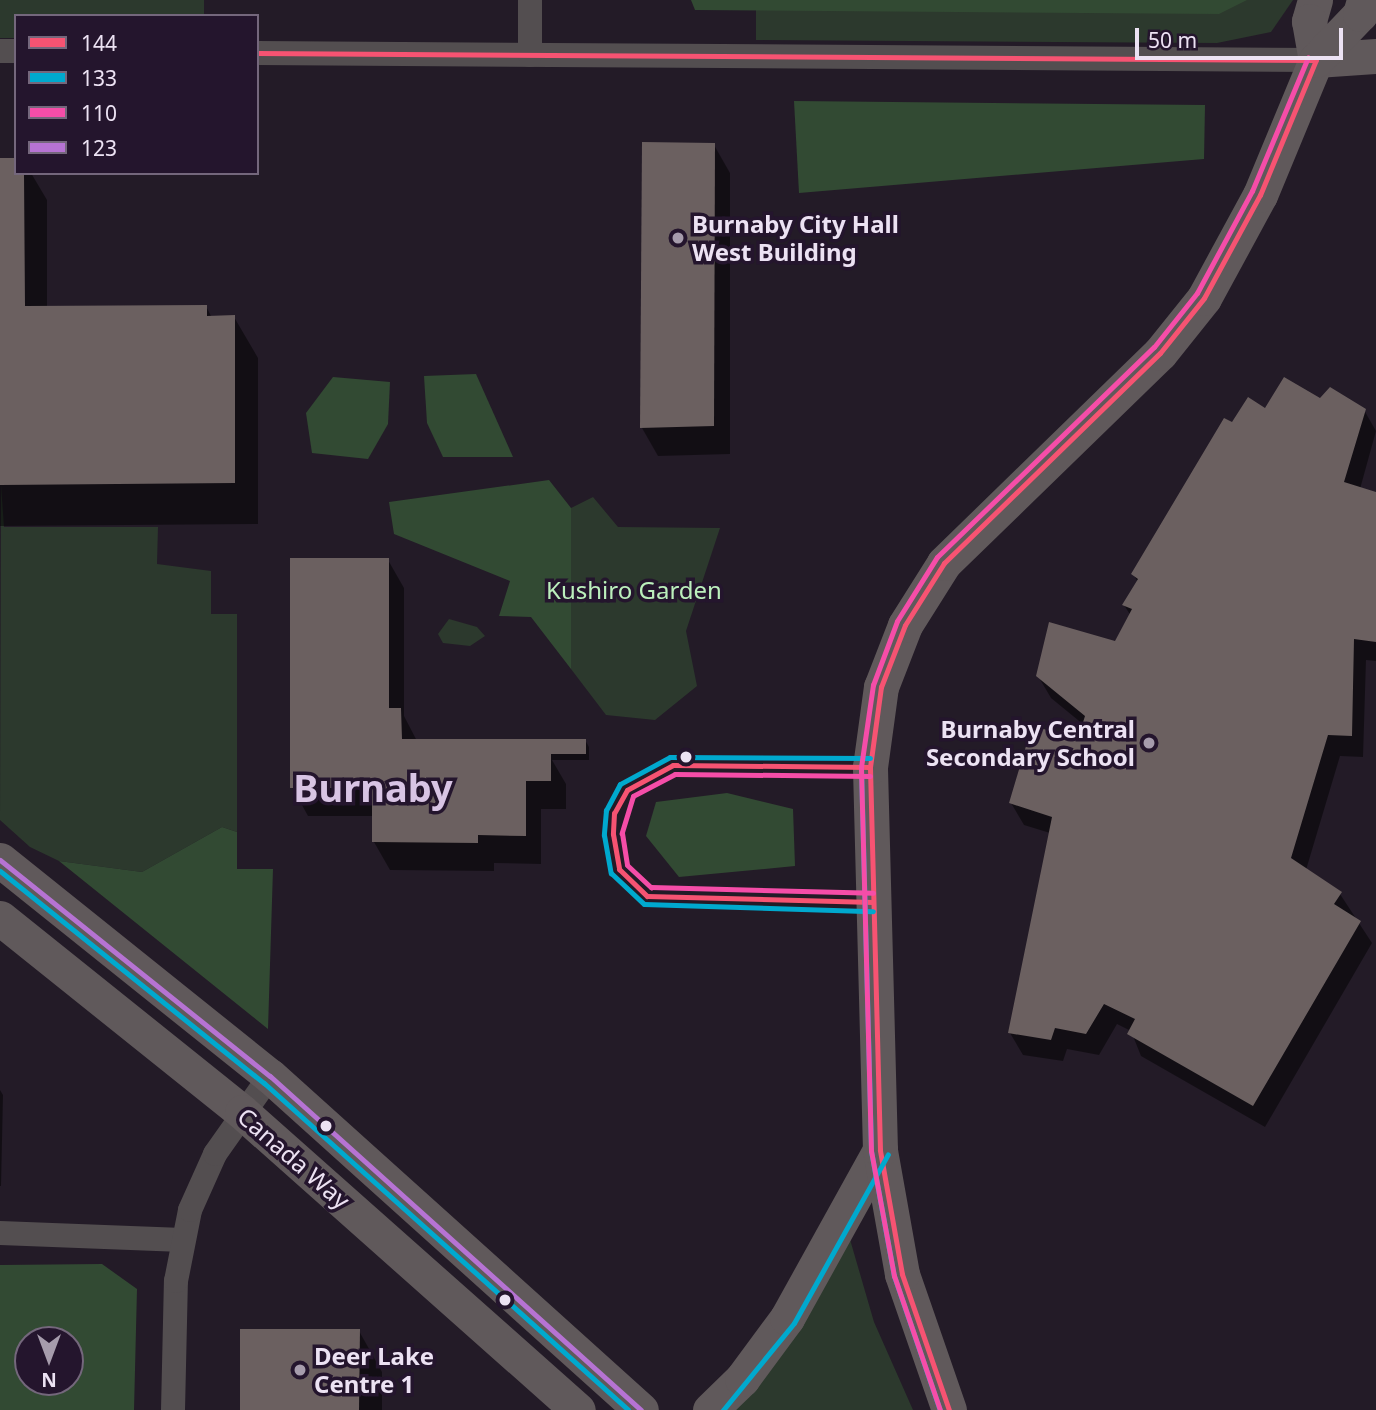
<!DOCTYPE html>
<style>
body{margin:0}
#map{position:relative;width:1376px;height:1410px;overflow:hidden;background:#231b27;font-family:"Noto Sans",sans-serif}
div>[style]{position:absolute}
.green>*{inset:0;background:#2c392d}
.forest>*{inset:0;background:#324a33}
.shadow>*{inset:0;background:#0007}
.building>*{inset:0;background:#6b6060}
.street>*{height:24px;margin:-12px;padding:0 12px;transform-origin:12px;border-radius:12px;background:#534e50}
.secondary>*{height:35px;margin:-17.5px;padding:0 17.5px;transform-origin:17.5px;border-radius:17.5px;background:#60595b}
.bus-1>*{height:5px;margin:-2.5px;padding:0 2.5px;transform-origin:2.5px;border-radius:2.5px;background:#f65372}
.bus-2>*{height:5px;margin:-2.5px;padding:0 2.5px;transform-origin:2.5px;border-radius:2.5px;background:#00a9ce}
.bus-3>*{height:5px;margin:-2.5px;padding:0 2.5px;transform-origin:2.5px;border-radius:2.5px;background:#f54da8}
.bus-4>*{height:5px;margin:-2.5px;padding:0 2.5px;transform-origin:2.5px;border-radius:2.5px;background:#b673d3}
.dots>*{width:19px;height:19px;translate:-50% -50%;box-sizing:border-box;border:4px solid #24152d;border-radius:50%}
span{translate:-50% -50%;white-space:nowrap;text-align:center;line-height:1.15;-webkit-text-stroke:7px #24152d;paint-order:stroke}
.poi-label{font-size:24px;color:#ece2f3;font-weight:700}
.left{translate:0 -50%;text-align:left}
.right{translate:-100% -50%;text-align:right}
.park-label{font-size:24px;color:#bbefbc}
.street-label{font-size:24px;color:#ece2f3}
.town-label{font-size:38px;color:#d8c4e4;font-weight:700}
.legend{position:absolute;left:14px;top:14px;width:245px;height:161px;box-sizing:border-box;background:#24152d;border:2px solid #74677c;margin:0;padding:9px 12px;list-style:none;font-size:21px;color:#ece2f3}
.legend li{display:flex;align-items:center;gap:14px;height:35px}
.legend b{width:35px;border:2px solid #74677c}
.north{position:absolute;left:14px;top:1326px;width:70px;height:70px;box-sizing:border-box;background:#24152d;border:2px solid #74677c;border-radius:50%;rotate:180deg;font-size:19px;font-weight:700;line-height:28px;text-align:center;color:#ece2f3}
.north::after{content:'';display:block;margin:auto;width:24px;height:32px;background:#a69cac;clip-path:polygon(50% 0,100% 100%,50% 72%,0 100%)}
.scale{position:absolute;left:1135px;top:28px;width:208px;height:32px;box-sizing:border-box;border:4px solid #ece2f3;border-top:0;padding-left:9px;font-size:21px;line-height:24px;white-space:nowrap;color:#ece2f3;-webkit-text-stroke:5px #24152d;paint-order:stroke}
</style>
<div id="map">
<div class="green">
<i style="clip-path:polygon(0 0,204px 0,204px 16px,16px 16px,16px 38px,0 38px)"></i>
<i style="clip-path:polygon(756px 0,1293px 0,1271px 32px,1217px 43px,756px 40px)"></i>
<i style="clip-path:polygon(1px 485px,4px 527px,158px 527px,157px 564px,211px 571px,211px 614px,237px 614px,237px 832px,222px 827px,142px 872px,59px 861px,30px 847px,0 820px)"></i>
<i style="clip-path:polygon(593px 497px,618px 527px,720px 528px,686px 631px,697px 686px,655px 720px,606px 715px,571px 669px,571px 508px)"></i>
<i style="clip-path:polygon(449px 619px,477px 627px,485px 636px,470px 646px,443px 643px,438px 634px)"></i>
<i style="clip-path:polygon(849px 1236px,874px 1322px,913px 1410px,731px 1410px)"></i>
</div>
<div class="forest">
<i style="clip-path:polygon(691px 0,1247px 0,1219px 14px,695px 10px)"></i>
<i style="clip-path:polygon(794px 101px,1205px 105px,1204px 159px,799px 193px)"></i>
<i style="clip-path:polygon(476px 374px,513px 457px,443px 457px,427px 423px,424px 376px)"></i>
<i style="clip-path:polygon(333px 377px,390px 382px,388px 424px,368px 459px,312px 453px,306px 413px)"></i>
<i style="clip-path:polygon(549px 480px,571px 508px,571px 669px,531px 617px,499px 616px,510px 581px,394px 534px,389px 502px)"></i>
<i style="clip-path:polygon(727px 793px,793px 809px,795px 866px,679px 877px,646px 836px,656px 802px)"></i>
<i style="clip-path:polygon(222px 827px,237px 832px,237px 869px,273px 869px,268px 1029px,59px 861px,142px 872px)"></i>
<i style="clip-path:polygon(evenodd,102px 1264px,137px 1289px,134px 1410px,0 1410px,0 1265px,102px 1264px,28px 1340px,70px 1340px,70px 1382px,28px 1382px,28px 1340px)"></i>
</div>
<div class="shadow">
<i style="clip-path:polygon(714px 145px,730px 173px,730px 454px,658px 456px,642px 428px)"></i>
<i style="clip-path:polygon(0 160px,16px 173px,31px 173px,47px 200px,47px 307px,206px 306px,212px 318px,234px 317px,258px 358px,258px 524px,0 526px)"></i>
<i style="clip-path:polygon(1320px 400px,1364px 410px,1376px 431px,1360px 489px,1376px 493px,1376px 661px,1366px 660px,1363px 757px,1340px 756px,1306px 870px,1340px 894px,1372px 943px,1265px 1127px,1141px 1056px,1131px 1031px,1117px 1024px,1099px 1055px,1067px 1049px,1063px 1061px,1023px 1055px,1010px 1033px,1050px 833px,1024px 825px,1011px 803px,1080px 740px,1084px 725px,1051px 698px,1038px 676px,1115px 643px,1131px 616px,1124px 605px,1138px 582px,1133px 574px,1233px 424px)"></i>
<i style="clip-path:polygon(388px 560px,404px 588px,404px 716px,417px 741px,585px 740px,589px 747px,589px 760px,552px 760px,566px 784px,566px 809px,541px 809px,541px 864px,494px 863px,494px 871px,390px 870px,374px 842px,374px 816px,308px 816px,292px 787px)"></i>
<i style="clip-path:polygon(0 1090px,3px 1095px,1px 1186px,0 1186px)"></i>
<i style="clip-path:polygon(359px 1331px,382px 1372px,382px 1410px,241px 1410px)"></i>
</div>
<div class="building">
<i style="clip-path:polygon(642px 142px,715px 143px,714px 426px,640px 428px)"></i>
<i style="clip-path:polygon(0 158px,16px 158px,16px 173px,24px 173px,25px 306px,207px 305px,207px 316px,235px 315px,235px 483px,0 485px)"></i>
<i style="clip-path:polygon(1284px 377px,1320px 398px,1330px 387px,1366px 409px,1344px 482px,1376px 492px,1376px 642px,1354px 639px,1352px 736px,1328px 735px,1291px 858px,1342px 892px,1334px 904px,1361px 921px,1253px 1106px,1127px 1034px,1135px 1019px,1104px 1004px,1086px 1034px,1055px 1028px,1051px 1040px,1008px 1033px,1052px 817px,1009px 803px,1032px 726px,1078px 738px,1085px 716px,1036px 676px,1049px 622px,1115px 641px,1132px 609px,1122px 605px,1138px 579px,1131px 574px,1224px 418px,1232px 422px,1248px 397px,1265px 408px)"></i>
<i style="clip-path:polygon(290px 558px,389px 558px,389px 708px,401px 708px,402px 739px,586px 739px,586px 754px,551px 754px,551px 781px,526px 781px,526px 836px,478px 835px,478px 843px,372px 842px,372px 788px,290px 788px)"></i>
<i style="clip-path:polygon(240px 1329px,360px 1329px,359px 1410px,240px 1410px)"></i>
</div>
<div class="street">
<i style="left:0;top:51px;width:16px"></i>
<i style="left:257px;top:53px;width:1059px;rotate:0.38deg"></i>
<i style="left:530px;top:55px;width:55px;rotate:-90deg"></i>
<i style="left:0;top:1233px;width:183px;rotate:2.2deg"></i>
<i style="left:173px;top:1410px;width:129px;rotate:-88.7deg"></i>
<i style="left:176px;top:1281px;width:72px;rotate:-78.8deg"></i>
<i style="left:190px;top:1210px;width:61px;rotate:-65.9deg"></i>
<i style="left:215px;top:1154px;width:95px;rotate:-54.8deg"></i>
</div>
<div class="secondary">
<i style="left:1315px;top:0;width:22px;rotate:106deg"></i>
<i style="left:1309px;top:21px;width:40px;rotate:80deg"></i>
<i style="left:1316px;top:60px;width:60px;rotate:-3.8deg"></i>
<i style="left:0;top:860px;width:346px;rotate:38.7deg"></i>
<i style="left:270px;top:1076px;width:499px;rotate:42deg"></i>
<i style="left:0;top:918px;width:310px;rotate:38.7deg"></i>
<i style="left:242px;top:1112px;width:449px;rotate:41.6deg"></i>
<i style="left:710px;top:1410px;width:45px;rotate:-44.1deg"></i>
<i style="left:742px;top:1379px;width:76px;rotate:-53.6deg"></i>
<i style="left:787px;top:1318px;width:192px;rotate:-61deg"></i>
<i style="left:949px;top:1410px;width:144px;rotate:-109.1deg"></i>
<i style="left:902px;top:1274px;width:126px;rotate:-100.1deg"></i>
<i style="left:880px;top:1150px;width:383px;rotate:-91.5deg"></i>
<i style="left:870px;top:767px;width:81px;rotate:-82.2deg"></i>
<i style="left:881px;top:687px;width:66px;rotate:-68.8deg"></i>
<i style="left:905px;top:625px;width:73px;rotate:-57.8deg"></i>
<i style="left:944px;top:563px;width:301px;rotate:-44.2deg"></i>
<i style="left:1160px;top:353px;width:70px;rotate:-51.3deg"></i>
<i style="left:1204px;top:298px;width:117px;rotate:-61.5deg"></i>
<i style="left:1260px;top:195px;width:146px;rotate:-67.5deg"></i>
<i style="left:1316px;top:60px;width:64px;rotate:-46.3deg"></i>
<i style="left:1360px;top:14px;width:15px;rotate:-74deg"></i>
</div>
<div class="bus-1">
<i style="left:257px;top:53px;width:1059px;rotate:0.38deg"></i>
<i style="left:870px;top:767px;width:197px;rotate:-179.4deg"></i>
<i style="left:673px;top:765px;width:52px;rotate:151.5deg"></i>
<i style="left:627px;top:790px;width:26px;rotate:119deg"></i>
<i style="left:614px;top:813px;width:21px;rotate:93deg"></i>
<i style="left:613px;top:834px;width:36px;rotate:80deg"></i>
<i style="left:619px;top:869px;width:39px;rotate:44deg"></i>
<i style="left:647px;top:896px;width:226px;rotate:1.5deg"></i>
<i style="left:949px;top:1410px;width:144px;rotate:-109.1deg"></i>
<i style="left:902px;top:1274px;width:126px;rotate:-100.1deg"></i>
<i style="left:880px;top:1150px;width:383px;rotate:-91.5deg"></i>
<i style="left:870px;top:767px;width:81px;rotate:-82.2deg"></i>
<i style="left:881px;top:687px;width:66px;rotate:-68.8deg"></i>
<i style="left:905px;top:625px;width:73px;rotate:-57.8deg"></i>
<i style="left:944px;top:563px;width:301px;rotate:-44.2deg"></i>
<i style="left:1160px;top:353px;width:70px;rotate:-51.3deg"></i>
<i style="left:1204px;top:298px;width:117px;rotate:-61.5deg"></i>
<i style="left:1260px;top:195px;width:146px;rotate:-67.5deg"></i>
</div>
<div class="bus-2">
<i style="left:870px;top:758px;width:200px;rotate:-179.7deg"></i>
<i style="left:670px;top:757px;width:57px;rotate:151.6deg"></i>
<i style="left:620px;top:784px;width:30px;rotate:118deg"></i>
<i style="left:606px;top:810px;width:25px;rotate:95deg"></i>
<i style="left:604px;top:835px;width:39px;rotate:80deg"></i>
<i style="left:611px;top:873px;width:45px;rotate:43.2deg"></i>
<i style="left:644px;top:904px;width:229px;rotate:1.8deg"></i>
<i style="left:861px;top:767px;width:384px;rotate:88.5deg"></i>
<i style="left:871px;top:1151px;width:127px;rotate:79.6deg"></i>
<i style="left:894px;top:1276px;width:142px;rotate:71.1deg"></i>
<i style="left:0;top:871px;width:339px;rotate:38.8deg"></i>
<i style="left:264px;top:1083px;width:489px;rotate:41.9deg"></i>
<i style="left:723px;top:1410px;width:112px;rotate:-50.8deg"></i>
<i style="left:794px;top:1323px;width:193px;rotate:-60.9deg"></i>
</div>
<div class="bus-3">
<i style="left:870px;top:776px;width:195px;rotate:-179.4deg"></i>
<i style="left:675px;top:774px;width:47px;rotate:152.4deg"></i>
<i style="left:633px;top:796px;width:39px;rotate:107deg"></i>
<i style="left:622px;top:833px;width:32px;rotate:81deg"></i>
<i style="left:627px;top:865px;width:33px;rotate:43deg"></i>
<i style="left:651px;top:887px;width:222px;rotate:1.5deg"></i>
<i style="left:940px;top:1410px;width:142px;rotate:-108.9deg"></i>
<i style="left:894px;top:1276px;width:127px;rotate:-100.4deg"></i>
<i style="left:871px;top:1151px;width:384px;rotate:-91.5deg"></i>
<i style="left:861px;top:767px;width:83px;rotate:-81.7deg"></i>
<i style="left:873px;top:685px;width:68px;rotate:-69.4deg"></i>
<i style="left:897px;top:621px;width:75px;rotate:-58deg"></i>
<i style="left:937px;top:557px;width:302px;rotate:-44.1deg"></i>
<i style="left:1154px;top:347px;width:69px;rotate:-51.5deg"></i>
<i style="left:1197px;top:293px;width:116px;rotate:-61.7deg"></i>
<i style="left:1252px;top:191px;width:145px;rotate:-67.3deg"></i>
</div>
<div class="bus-4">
<i style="left:0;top:860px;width:346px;rotate:38.7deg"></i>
<i style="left:270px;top:1076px;width:499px;rotate:42deg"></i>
</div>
<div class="dots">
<i style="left:678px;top:238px;background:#a69cac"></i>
<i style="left:1149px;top:743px;background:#a69cac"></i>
<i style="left:686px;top:757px;background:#ece2f3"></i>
<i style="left:326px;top:1126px;background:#ece2f3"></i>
<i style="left:505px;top:1300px;background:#ece2f3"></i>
<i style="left:300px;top:1370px;background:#a69cac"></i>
</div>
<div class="poi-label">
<span class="left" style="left:692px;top:238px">Burnaby City Hall<br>West Building</span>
<span class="right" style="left:1135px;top:743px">Burnaby Central<br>Secondary School</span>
<span class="left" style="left:314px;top:1370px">Deer Lake<br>Centre 1</span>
</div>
<div class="park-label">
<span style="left:634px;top:590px">Kushiro Garden</span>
</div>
<div class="street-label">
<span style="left:294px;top:1158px;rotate:41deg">Canada Way</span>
</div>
<div class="town-label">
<span style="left:373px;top:788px">Burnaby</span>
</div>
<ul class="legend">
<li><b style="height:9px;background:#f65372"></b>144</li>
<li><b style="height:9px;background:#00a9ce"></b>133</li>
<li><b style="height:9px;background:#f54da8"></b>110</li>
<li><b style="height:9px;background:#b673d3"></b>123</li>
</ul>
<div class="north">N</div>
<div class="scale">50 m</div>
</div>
